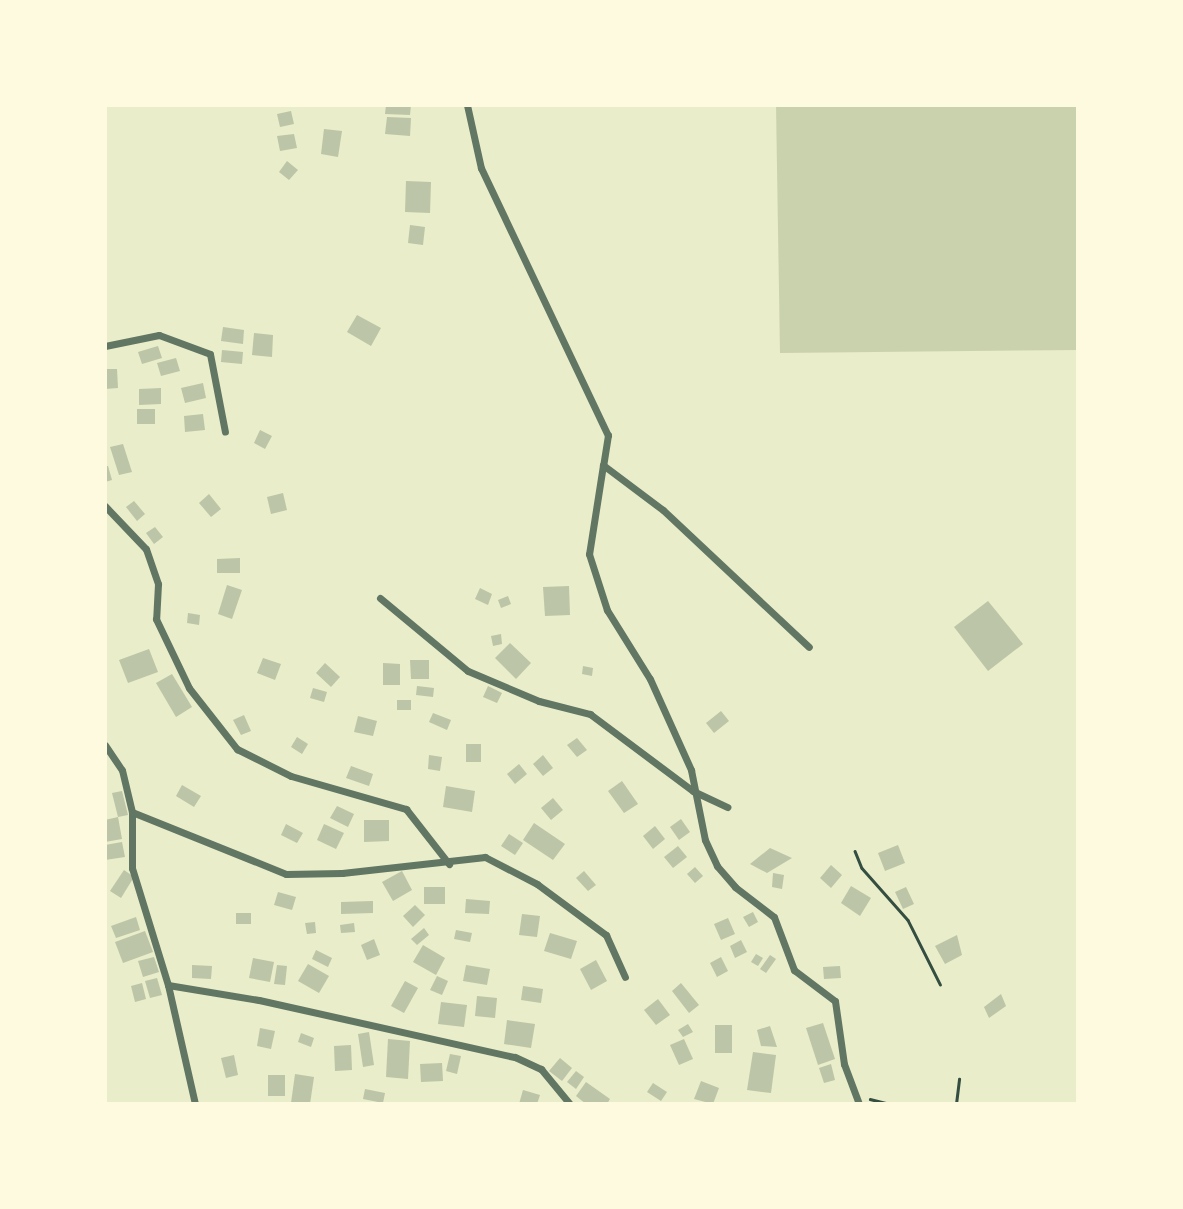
<!DOCTYPE html>
<style>
body{margin:0}
#map{position:relative;width:1183px;height:1209px;overflow:hidden;background:#e9edc9;font-family:Barlow,sans-serif}
div>[style]{position:absolute}
.green>*{inset:0;background:#cad2ad}
.building>*{inset:0;background:#bcc5a7}
.path>*{height:2.5px;margin:-1.25px;padding:0 1.25px;transform-origin:1.25px;border-radius:1.25px;background:#344e41}
.minor>*{height:7px;margin:-3.5px;padding:0 3.5px;transform-origin:3.5px;border-radius:3.5px;background:#617663}
span{translate:-50% -50%;white-space:nowrap;text-align:center;line-height:1.15;-webkit-text-stroke:5px #fefae0;paint-order:stroke}
.frame{position:absolute;inset:0;border:107px solid #fefae0;pointer-events:none}
</style>
<div id="map">
<div class="green">
<i style="clip-path:polygon(776px 105px,1078px 105px,1078px 350px,780px 353px)"></i>
</div>
<div class="building">
<i style="clip-path:polygon(386px 105px,411px 105px,410px 115px,385px 114px)"></i>
<i style="clip-path:polygon(291px 111px,294px 124px,280px 127px,277px 114px)"></i>
<i style="clip-path:polygon(387px 117px,411px 118px,410px 136px,385px 134px)"></i>
<i style="clip-path:polygon(324px 129px,342px 131px,338px 157px,321px 154px)"></i>
<i style="clip-path:polygon(294px 134px,297px 148px,280px 151px,277px 136px)"></i>
<i style="clip-path:polygon(287px 161px,298px 170px,289px 180px,279px 172px)"></i>
<i style="clip-path:polygon(406px 181px,431px 182px,430px 213px,405px 212px)"></i>
<i style="clip-path:polygon(410px 225px,425px 227px,423px 245px,408px 243px)"></i>
<i style="clip-path:polygon(357px 315px,381px 328px,371px 346px,347px 332px)"></i>
<i style="clip-path:polygon(223px 327px,244px 330px,243px 344px,221px 341px)"></i>
<i style="clip-path:polygon(254px 333px,273px 335px,272px 357px,252px 355px)"></i>
<i style="clip-path:polygon(158px 346px,162px 358px,142px 364px,138px 352px)"></i>
<i style="clip-path:polygon(222px 350px,243px 352px,242px 364px,221px 362px)"></i>
<i style="clip-path:polygon(176px 358px,180px 371px,161px 376px,157px 363px)"></i>
<i style="clip-path:polygon(105px 369px,117px 369px,118px 388px,105px 389px)"></i>
<i style="clip-path:polygon(203px 383px,206px 398px,185px 403px,181px 388px)"></i>
<i style="clip-path:polygon(161px 388px,161px 404px,139px 405px,139px 389px)"></i>
<i style="clip-path:polygon(137px 409px,155px 409px,155px 424px,137px 424px)"></i>
<i style="clip-path:polygon(203px 414px,205px 430px,185px 432px,184px 416px)"></i>
<i style="clip-path:polygon(260px 430px,272px 436px,265px 449px,254px 443px)"></i>
<i style="clip-path:polygon(123px 444px,132px 472px,119px 475px,110px 447px)"></i>
<i style="clip-path:polygon(105px 466px,108px 466px,112px 480px,105px 482px)"></i>
<i style="clip-path:polygon(283px 493px,287px 510px,271px 514px,267px 497px)"></i>
<i style="clip-path:polygon(209px 494px,221px 509px,211px 517px,199px 503px)"></i>
<i style="clip-path:polygon(134px 501px,145px 514px,137px 521px,126px 507px)"></i>
<i style="clip-path:polygon(155px 527px,163px 537px,154px 544px,146px 533px)"></i>
<i style="clip-path:polygon(240px 558px,240px 573px,217px 573px,217px 559px)"></i>
<i style="clip-path:polygon(227px 585px,242px 590px,232px 619px,218px 614px)"></i>
<i style="clip-path:polygon(569px 586px,570px 615px,545px 616px,543px 587px)"></i>
<i style="clip-path:polygon(480px 588px,492px 594px,488px 605px,475px 599px)"></i>
<i style="clip-path:polygon(508px 596px,511px 604px,501px 608px,498px 600px)"></i>
<i style="clip-path:polygon(988px 601px,1023px 644px,988px 671px,954px 627px)"></i>
<i style="clip-path:polygon(188px 613px,200px 615px,199px 625px,187px 623px)"></i>
<i style="clip-path:polygon(501px 634px,502px 644px,493px 646px,491px 636px)"></i>
<i style="clip-path:polygon(510px 643px,531px 663px,516px 679px,495px 658px)"></i>
<i style="clip-path:polygon(149px 649px,158px 672px,128px 683px,119px 660px)"></i>
<i style="clip-path:polygon(263px 658px,281px 664px,275px 680px,257px 673px)"></i>
<i style="clip-path:polygon(410px 660px,429px 660px,429px 679px,411px 679px)"></i>
<i style="clip-path:polygon(325px 663px,340px 677px,331px 687px,316px 673px)"></i>
<i style="clip-path:polygon(383px 663px,400px 664px,400px 685px,383px 685px)"></i>
<i style="clip-path:polygon(583px 666px,593px 668px,592px 676px,582px 674px)"></i>
<i style="clip-path:polygon(172px 674px,192px 707px,176px 717px,156px 683px)"></i>
<i style="clip-path:polygon(417px 686px,434px 688px,433px 697px,416px 695px)"></i>
<i style="clip-path:polygon(488px 686px,502px 693px,497px 703px,483px 697px)"></i>
<i style="clip-path:polygon(313px 688px,327px 692px,324px 702px,310px 698px)"></i>
<i style="clip-path:polygon(397px 700px,411px 700px,411px 710px,397px 710px)"></i>
<i style="clip-path:polygon(721px 711px,729px 721px,714px 733px,706px 723px)"></i>
<i style="clip-path:polygon(433px 713px,451px 720px,447px 730px,429px 722px)"></i>
<i style="clip-path:polygon(244px 715px,251px 731px,241px 735px,233px 720px)"></i>
<i style="clip-path:polygon(358px 716px,377px 721px,373px 736px,354px 732px)"></i>
<i style="clip-path:polygon(297px 737px,308px 744px,302px 754px,291px 747px)"></i>
<i style="clip-path:polygon(577px 738px,587px 750px,577px 757px,567px 745px)"></i>
<i style="clip-path:polygon(466px 744px,481px 744px,481px 762px,466px 762px)"></i>
<i style="clip-path:polygon(429px 755px,442px 757px,440px 771px,428px 769px)"></i>
<i style="clip-path:polygon(543px 755px,553px 768px,543px 776px,533px 764px)"></i>
<i style="clip-path:polygon(519px 764px,527px 774px,515px 784px,507px 774px)"></i>
<i style="clip-path:polygon(351px 766px,373px 774px,369px 786px,346px 778px)"></i>
<i style="clip-path:polygon(622px 781px,638px 804px,624px 813px,608px 791px)"></i>
<i style="clip-path:polygon(182px 785px,201px 796px,194px 807px,176px 796px)"></i>
<i style="clip-path:polygon(446px 786px,475px 791px,472px 812px,443px 807px)"></i>
<i style="clip-path:polygon(122px 791px,128px 815px,118px 817px,112px 793px)"></i>
<i style="clip-path:polygon(553px 798px,563px 810px,551px 820px,541px 808px)"></i>
<i style="clip-path:polygon(337px 806px,354px 814px,348px 827px,330px 818px)"></i>
<i style="clip-path:polygon(118px 817px,122px 839px,105px 842px,105px 820px)"></i>
<i style="clip-path:polygon(681px 819px,690px 832px,679px 840px,670px 827px)"></i>
<i style="clip-path:polygon(364px 820px,389px 820px,389px 841px,364px 842px)"></i>
<i style="clip-path:polygon(534px 823px,565px 844px,553px 860px,523px 840px)"></i>
<i style="clip-path:polygon(286px 824px,303px 833px,297px 843px,281px 835px)"></i>
<i style="clip-path:polygon(324px 824px,344px 833px,336px 849px,317px 840px)"></i>
<i style="clip-path:polygon(655px 826px,665px 839px,653px 849px,643px 836px)"></i>
<i style="clip-path:polygon(509px 834px,523px 843px,515px 855px,501px 846px)"></i>
<i style="clip-path:polygon(122px 842px,125px 857px,105px 860px,105px 845px)"></i>
<i style="clip-path:polygon(898px 845px,905px 863px,885px 871px,878px 853px)"></i>
<i style="clip-path:polygon(678px 846px,687px 857px,673px 868px,664px 857px)"></i>
<i style="clip-path:polygon(770px 848px,792px 858px,767px 873px,750px 864px)"></i>
<i style="clip-path:polygon(831px 865px,842px 875px,831px 888px,820px 878px)"></i>
<i style="clip-path:polygon(695px 867px,703px 876px,695px 883px,687px 874px)"></i>
<i style="clip-path:polygon(124px 870px,134px 877px,121px 898px,110px 891px)"></i>
<i style="clip-path:polygon(402px 871px,412px 890px,393px 901px,382px 882px)"></i>
<i style="clip-path:polygon(584px 871px,596px 885px,588px 891px,576px 878px)"></i>
<i style="clip-path:polygon(773px 873px,784px 875px,782px 889px,772px 887px)"></i>
<i style="clip-path:polygon(851px 886px,871px 898px,860px 916px,841px 903px)"></i>
<i style="clip-path:polygon(424px 887px,445px 887px,445px 904px,424px 904px)"></i>
<i style="clip-path:polygon(906px 887px,914px 904px,903px 909px,895px 892px)"></i>
<i style="clip-path:polygon(278px 892px,296px 897px,292px 910px,274px 905px)"></i>
<i style="clip-path:polygon(466px 899px,490px 901px,489px 914px,465px 913px)"></i>
<i style="clip-path:polygon(373px 901px,373px 913px,341px 914px,341px 902px)"></i>
<i style="clip-path:polygon(415px 905px,425px 915px,413px 927px,403px 916px)"></i>
<i style="clip-path:polygon(753px 912px,758px 922px,749px 927px,743px 917px)"></i>
<i style="clip-path:polygon(236px 913px,251px 913px,251px 924px,236px 924px)"></i>
<i style="clip-path:polygon(522px 914px,540px 916px,537px 937px,519px 935px)"></i>
<i style="clip-path:polygon(136px 917px,140px 930px,116px 938px,111px 926px)"></i>
<i style="clip-path:polygon(728px 918px,735px 934px,721px 940px,714px 924px)"></i>
<i style="clip-path:polygon(315px 922px,316px 933px,307px 934px,305px 923px)"></i>
<i style="clip-path:polygon(354px 923px,355px 932px,341px 933px,340px 925px)"></i>
<i style="clip-path:polygon(424px 928px,429px 935px,417px 945px,411px 939px)"></i>
<i style="clip-path:polygon(456px 930px,472px 933px,470px 942px,454px 939px)"></i>
<i style="clip-path:polygon(145px 931px,153px 952px,123px 963px,115px 942px)"></i>
<i style="clip-path:polygon(550px 933px,577px 941px,571px 959px,544px 951px)"></i>
<i style="clip-path:polygon(957px 935px,962px 955px,945px 964px,935px 946px)"></i>
<i style="clip-path:polygon(374px 939px,380px 955px,367px 960px,361px 945px)"></i>
<i style="clip-path:polygon(741px 940px,747px 952px,735px 958px,730px 946px)"></i>
<i style="clip-path:polygon(423px 945px,445px 958px,436px 975px,413px 962px)"></i>
<i style="clip-path:polygon(316px 950px,332px 958px,328px 967px,312px 959px)"></i>
<i style="clip-path:polygon(756px 954px,763px 958px,758px 966px,751px 962px)"></i>
<i style="clip-path:polygon(770px 955px,776px 959px,766px 973px,760px 969px)"></i>
<i style="clip-path:polygon(154px 957px,159px 972px,143px 977px,138px 961px)"></i>
<i style="clip-path:polygon(721px 957px,728px 971px,717px 977px,710px 963px)"></i>
<i style="clip-path:polygon(253px 958px,274px 962px,270px 982px,249px 978px)"></i>
<i style="clip-path:polygon(596px 960px,607px 981px,591px 990px,580px 969px)"></i>
<i style="clip-path:polygon(308px 964px,329px 976px,319px 993px,298px 981px)"></i>
<i style="clip-path:polygon(192px 965px,212px 966px,211px 979px,192px 978px)"></i>
<i style="clip-path:polygon(277px 965px,287px 966px,285px 985px,274px 984px)"></i>
<i style="clip-path:polygon(466px 965px,490px 969px,487px 985px,463px 981px)"></i>
<i style="clip-path:polygon(840px 966px,841px 978px,824px 979px,823px 967px)"></i>
<i style="clip-path:polygon(437px 976px,448px 981px,442px 995px,430px 990px)"></i>
<i style="clip-path:polygon(157px 978px,162px 995px,150px 998px,145px 981px)"></i>
<i style="clip-path:polygon(405px 981px,418px 988px,404px 1013px,391px 1006px)"></i>
<i style="clip-path:polygon(142px 983px,146px 999px,135px 1002px,131px 986px)"></i>
<i style="clip-path:polygon(681px 983px,699px 1005px,689px 1013px,672px 991px)"></i>
<i style="clip-path:polygon(523px 986px,543px 989px,541px 1003px,521px 1000px)"></i>
<i style="clip-path:polygon(1001px 994px,1006px 1006px,989px 1018px,984px 1007px)"></i>
<i style="clip-path:polygon(477px 996px,497px 998px,495px 1018px,475px 1016px)"></i>
<i style="clip-path:polygon(658px 999px,670px 1015px,656px 1025px,644px 1010px)"></i>
<i style="clip-path:polygon(441px 1002px,467px 1005px,464px 1027px,438px 1024px)"></i>
<i style="clip-path:polygon(507px 1020px,535px 1024px,531px 1048px,504px 1044px)"></i>
<i style="clip-path:polygon(823px 1023px,835px 1059px,818px 1065px,806px 1028px)"></i>
<i style="clip-path:polygon(688px 1024px,693px 1032px,683px 1037px,678px 1030px)"></i>
<i style="clip-path:polygon(715px 1025px,732px 1025px,732px 1053px,715px 1053px)"></i>
<i style="clip-path:polygon(770px 1026px,777px 1047px,761px 1046px,757px 1030px)"></i>
<i style="clip-path:polygon(260px 1028px,275px 1031px,271px 1049px,257px 1046px)"></i>
<i style="clip-path:polygon(369px 1032px,374px 1065px,363px 1067px,358px 1034px)"></i>
<i style="clip-path:polygon(301px 1033px,314px 1038px,311px 1047px,298px 1042px)"></i>
<i style="clip-path:polygon(388px 1039px,410px 1041px,408px 1079px,386px 1077px)"></i>
<i style="clip-path:polygon(684px 1039px,693px 1059px,679px 1065px,670px 1045px)"></i>
<i style="clip-path:polygon(351px 1045px,352px 1070px,335px 1071px,334px 1046px)"></i>
<i style="clip-path:polygon(753px 1052px,776px 1055px,771px 1093px,747px 1090px)"></i>
<i style="clip-path:polygon(450px 1054px,461px 1056px,457px 1074px,446px 1071px)"></i>
<i style="clip-path:polygon(234px 1055px,238px 1075px,226px 1078px,221px 1058px)"></i>
<i style="clip-path:polygon(560px 1058px,572px 1068px,562px 1081px,549px 1071px)"></i>
<i style="clip-path:polygon(442px 1063px,443px 1081px,421px 1082px,420px 1064px)"></i>
<i style="clip-path:polygon(831px 1064px,835px 1080px,824px 1083px,819px 1068px)"></i>
<i style="clip-path:polygon(576px 1071px,584px 1077px,576px 1089px,567px 1082px)"></i>
<i style="clip-path:polygon(295px 1074px,314px 1077px,310px 1104px,291px 1103px)"></i>
<i style="clip-path:polygon(268px 1075px,285px 1075px,285px 1096px,268px 1096px)"></i>
<i style="clip-path:polygon(701px 1081px,719px 1088px,713px 1104px,694px 1099px)"></i>
<i style="clip-path:polygon(586px 1082px,610px 1099px,607px 1104px,586px 1104px,576px 1096px)"></i>
<i style="clip-path:polygon(653px 1083px,667px 1092px,661px 1101px,647px 1092px)"></i>
<i style="clip-path:polygon(365px 1089px,385px 1093px,383px 1103px,363px 1099px)"></i>
<i style="clip-path:polygon(523px 1090px,540px 1095px,537px 1104px,519px 1104px)"></i>
</div>
<div class="path">
<i style="left:855px;top:851px;width:18px;rotate:68deg"></i>
<i style="left:862px;top:868px;width:69px;rotate:48.5deg"></i>
<i style="left:908px;top:920px;width:72px;rotate:63.4deg"></i>
<i style="left:870px;top:1099px;width:21px;rotate:14deg"></i>
<i style="left:956px;top:1104px;width:25px;rotate:-83deg"></i>
</div>
<div class="minor">
<i style="left:467px;top:105px;width:65px;rotate:77.5deg"></i>
<i style="left:481px;top:168px;width:296px;rotate:64.6deg"></i>
<i style="left:608px;top:435px;width:30px;rotate:99deg"></i>
<i style="left:603px;top:465px;width:75px;rotate:36.9deg"></i>
<i style="left:663px;top:510px;width:200px;rotate:43.2deg"></i>
<i style="left:105px;top:346px;width:55px;rotate:-11.5deg"></i>
<i style="left:159px;top:335px;width:54px;rotate:20.4deg"></i>
<i style="left:210px;top:354px;width:79px;rotate:79.1deg"></i>
<i style="left:603px;top:465px;width:90px;rotate:98.9deg"></i>
<i style="left:589px;top:554px;width:59px;rotate:72.2deg"></i>
<i style="left:607px;top:610px;width:81px;rotate:58.1deg"></i>
<i style="left:650px;top:679px;width:100px;rotate:65.7deg"></i>
<i style="left:691px;top:770px;width:71px;rotate:78.7deg"></i>
<i style="left:705px;top:840px;width:29px;rotate:65deg"></i>
<i style="left:717px;top:866px;width:28px;rotate:49deg"></i>
<i style="left:735px;top:887px;width:49px;rotate:37.6deg"></i>
<i style="left:774px;top:917px;width:57px;rotate:69.3deg"></i>
<i style="left:794px;top:970px;width:51px;rotate:37.1deg"></i>
<i style="left:835px;top:1001px;width:64px;rotate:81.9deg"></i>
<i style="left:844px;top:1064px;width:43px;rotate:69.4deg"></i>
<i style="left:105px;top:506px;width:59px;rotate:46.4deg"></i>
<i style="left:146px;top:549px;width:37px;rotate:71deg"></i>
<i style="left:158px;top:584px;width:35px;rotate:93deg"></i>
<i style="left:156px;top:619px;width:76px;rotate:64.4deg"></i>
<i style="left:189px;top:688px;width:78px;rotate:51.8deg"></i>
<i style="left:237px;top:749px;width:60px;rotate:26.6deg"></i>
<i style="left:291px;top:776px;width:120px;rotate:16deg"></i>
<i style="left:406px;top:809px;width:70px;rotate:52deg"></i>
<i style="left:380px;top:598px;width:114px;rotate:39.7deg"></i>
<i style="left:468px;top:671px;width:77px;rotate:22.9deg"></i>
<i style="left:539px;top:701px;width:53px;rotate:14.3deg"></i>
<i style="left:590px;top:714px;width:129px;rotate:36.8deg"></i>
<i style="left:693px;top:791px;width:38px;rotate:25deg"></i>
<i style="left:105px;top:745px;width:30px;rotate:56deg"></i>
<i style="left:122px;top:770px;width:43px;rotate:76.6deg"></i>
<i style="left:132px;top:812px;width:56px;rotate:90deg"></i>
<i style="left:132px;top:868px;width:122px;rotate:72.9deg"></i>
<i style="left:168px;top:985px;width:122px;rotate:77.2deg"></i>
<i style="left:132px;top:812px;width:166px;rotate:21.9deg"></i>
<i style="left:286px;top:874px;width:56px;rotate:-1deg"></i>
<i style="left:342px;top:873px;width:144px;rotate:-6.4deg"></i>
<i style="left:485px;top:857px;width:59px;rotate:27.4deg"></i>
<i style="left:537px;top:884px;width:86px;rotate:36.5deg"></i>
<i style="left:606px;top:935px;width:46px;rotate:65.7deg"></i>
<i style="left:168px;top:985px;width:92px;rotate:9.4deg"></i>
<i style="left:259px;top:1000px;width:262px;rotate:12.6deg"></i>
<i style="left:515px;top:1057px;width:29px;rotate:25deg"></i>
<i style="left:541px;top:1069px;width:45px;rotate:50.4deg"></i>
</div>
<div class="frame"></div>
</div>
